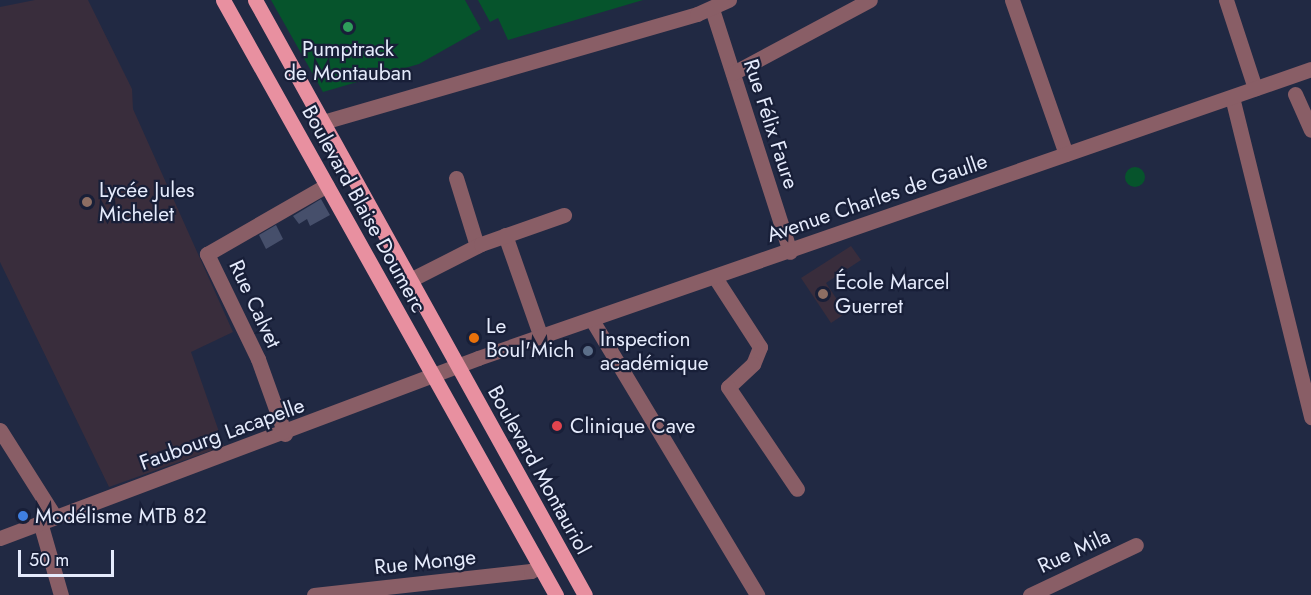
<!DOCTYPE html>
<meta charset="utf-8">
<style>
body{margin:0}
#map{position:relative;width:1311px;height:595px;overflow:hidden;background:#212943;font-family:Jost,sans-serif}
div>[style]{position:absolute}
.commercial>*{inset:0;background:#392d3c}
.green>*{inset:0;background:#06542c}
.round{border-radius:50%}
.building>*{inset:0;background:#464f6b}
.minor>*{height:15px;margin:-7.5px;padding:0 7.5px;transform-origin:7.5px;border-radius:7.5px;background:#895e66}
.major>*{height:15px;margin:-7.5px;padding:0 7.5px;transform-origin:7.5px;border-radius:7.5px;background:#e890a0}
.dots>*{width:16px;height:16px;translate:-50% -50%;box-sizing:border-box;border:3px solid #181f38;border-radius:50%}
span{translate:-50% -50%;white-space:nowrap;text-align:center;line-height:1.15;-webkit-text-stroke:4.5px #181f38;paint-order:stroke}
.poi-label{font-size:21px;color:#e5ebfc}
.left{translate:0 -50%;text-align:left}
.street-label{font-size:21px;color:#e5ebfc}
.scale{position:absolute;left:18px;top:550px;width:96px;height:27px;box-sizing:border-box;border:3px solid #e5ebfc;border-top:0;padding-left:8px;font-size:18px;line-height:21px;white-space:nowrap;color:#e5ebfc;-webkit-text-stroke:4px #181f38;paint-order:stroke}
</style>
<div id="map">
<div class="commercial">
<i style="clip-path:polygon(35px 0,88px 0,132px 89px,133px 109px,233px 332px,191px 352px,224px 446px,109px 487px,0 262px,0 7px)"></i>
<i style="clip-path:polygon(851px 246px,861px 260px,826px 283px,846px 313px,831px 323px,801px 278px)"></i>
</div>
<div class="green">
<i style="clip-path:polygon(271px 0,465px 0,481px 29px,419px 64px,323px 92px)"></i>
<i style="clip-path:polygon(478px 0,643px 0,508px 40px,498px 18px,490px 22px)"></i>
<i class="round" style="left:1125px;top:167px;width:20px;height:20px"></i>
</div>
<div class="building">
<i style="clip-path:polygon(321px 199px,330px 215px,310px 226px,307px 219px,299px 224px,293px 216px)"></i>
<i style="clip-path:polygon(276px 225px,283px 239px,266px 249px,259px 235px)"></i>
</div>
<div class="minor">
<i style="left:1012px;top:0;width:163px;rotate:70.7deg"></i>
<i style="left:1226px;top:0;width:93px;rotate:71.8deg"></i>
<i style="left:712px;top:9px;width:255px;rotate:72.2deg"></i>
<i style="left:733px;top:73px;width:155px;rotate:-28.1deg"></i>
<i style="left:1295px;top:94px;width:39px;rotate:66deg"></i>
<i style="left:1232px;top:97px;width:330px;rotate:76.1deg"></i>
<i style="left:323px;top:122px;width:389px;rotate:-16.1deg"></i>
<i style="left:697px;top:14px;width:35px;rotate:-24deg"></i>
<i style="left:456px;top:178px;width:71px;rotate:72.8deg"></i>
<i style="left:505px;top:235px;width:108px;rotate:70.6deg"></i>
<i style="left:716px;top:279px;width:81px;rotate:57.1deg"></i>
<i style="left:760px;top:347px;width:18px;rotate:112deg"></i>
<i style="left:753px;top:364px;width:34px;rotate:137deg"></i>
<i style="left:728px;top:387px;width:123px;rotate:55.9deg"></i>
<i style="left:410px;top:280px;width:80px;rotate:-26.9deg"></i>
<i style="left:481px;top:244px;width:88px;rotate:-19.3deg"></i>
<i style="left:592px;top:320px;width:321px;rotate:59deg"></i>
<i style="left:0;top:430px;width:103px;rotate:57.7deg"></i>
<i style="left:285px;top:434px;width:80px;rotate:-109.8deg"></i>
<i style="left:258px;top:359px;width:117px;rotate:-115.9deg"></i>
<i style="left:207px;top:254px;width:138px;rotate:-29.9deg"></i>
<i style="left:40px;top:522px;width:76px;rotate:74deg"></i>
<i style="left:0;top:538px;width:511px;rotate:-20.63deg"></i>
<i style="left:478px;top:358px;width:882px;rotate:-19.13deg"></i>
<i style="left:314px;top:595px;width:218px;rotate:-6.3deg"></i>
<i style="left:531px;top:571px;width:9px;rotate:-27deg"></i>
<i style="left:1030px;top:595px;width:117px;rotate:-25.3deg"></i>
</div>
<div class="major">
<i style="left:223px;top:0;width:682px;rotate:60.77deg"></i>
<i style="left:255px;top:0;width:680px;rotate:60.99deg"></i>
</div>
<div class="dots">
<i style="left:348px;top:27px;background:#2e9e5b"></i>
<i style="left:87px;top:202px;background:#8d6e63"></i>
<i style="left:823px;top:294px;background:#8d6e63"></i>
<i style="left:474px;top:338px;background:#e8710a"></i>
<i style="left:588px;top:351px;background:#5c6f8a"></i>
<i style="left:557px;top:426px;background:#e0444e"></i>
<i style="left:23px;top:516px;background:#3f7fe0"></i>
</div>
<div class="poi-label">
<span style="left:348px;top:61px">Pumptrack<br>de Montauban</span>
<span class="left" style="left:99px;top:202px">Lycée Jules<br>Michelet</span>
<span class="left" style="left:835px;top:294px">École Marcel<br>Guerret</span>
<span class="left" style="left:486px;top:338px">Le<br>Boul'Mich</span>
<span class="left" style="left:600px;top:351px">Inspection<br>académique</span>
<span class="left" style="left:570px;top:426px">Clinique Cave</span>
<span class="left" style="left:35px;top:516px">Modélisme MTB 82</span>
</div>
<div class="street-label">
<span style="left:771px;top:124px;rotate:72deg">Rue Félix Faure</span>
<span style="left:877px;top:198px;rotate:-19deg">Avenue Charles de Gaulle</span>
<span style="left:364px;top:209px;rotate:61deg">Boulevard Blaise Doumerc</span>
<span style="left:255px;top:304px;rotate:65deg">Rue Calvet</span>
<span style="left:222px;top:434px;rotate:-20deg">Faubourg Lacapelle</span>
<span style="left:539px;top:470px;rotate:61deg">Boulevard Montauriol</span>
<span style="left:1074px;top:551px;rotate:-25deg">Rue Mila</span>
<span style="left:425px;top:562px;rotate:-6deg">Rue Monge</span>
</div>
<div class="scale">50 m</div>
</div>
